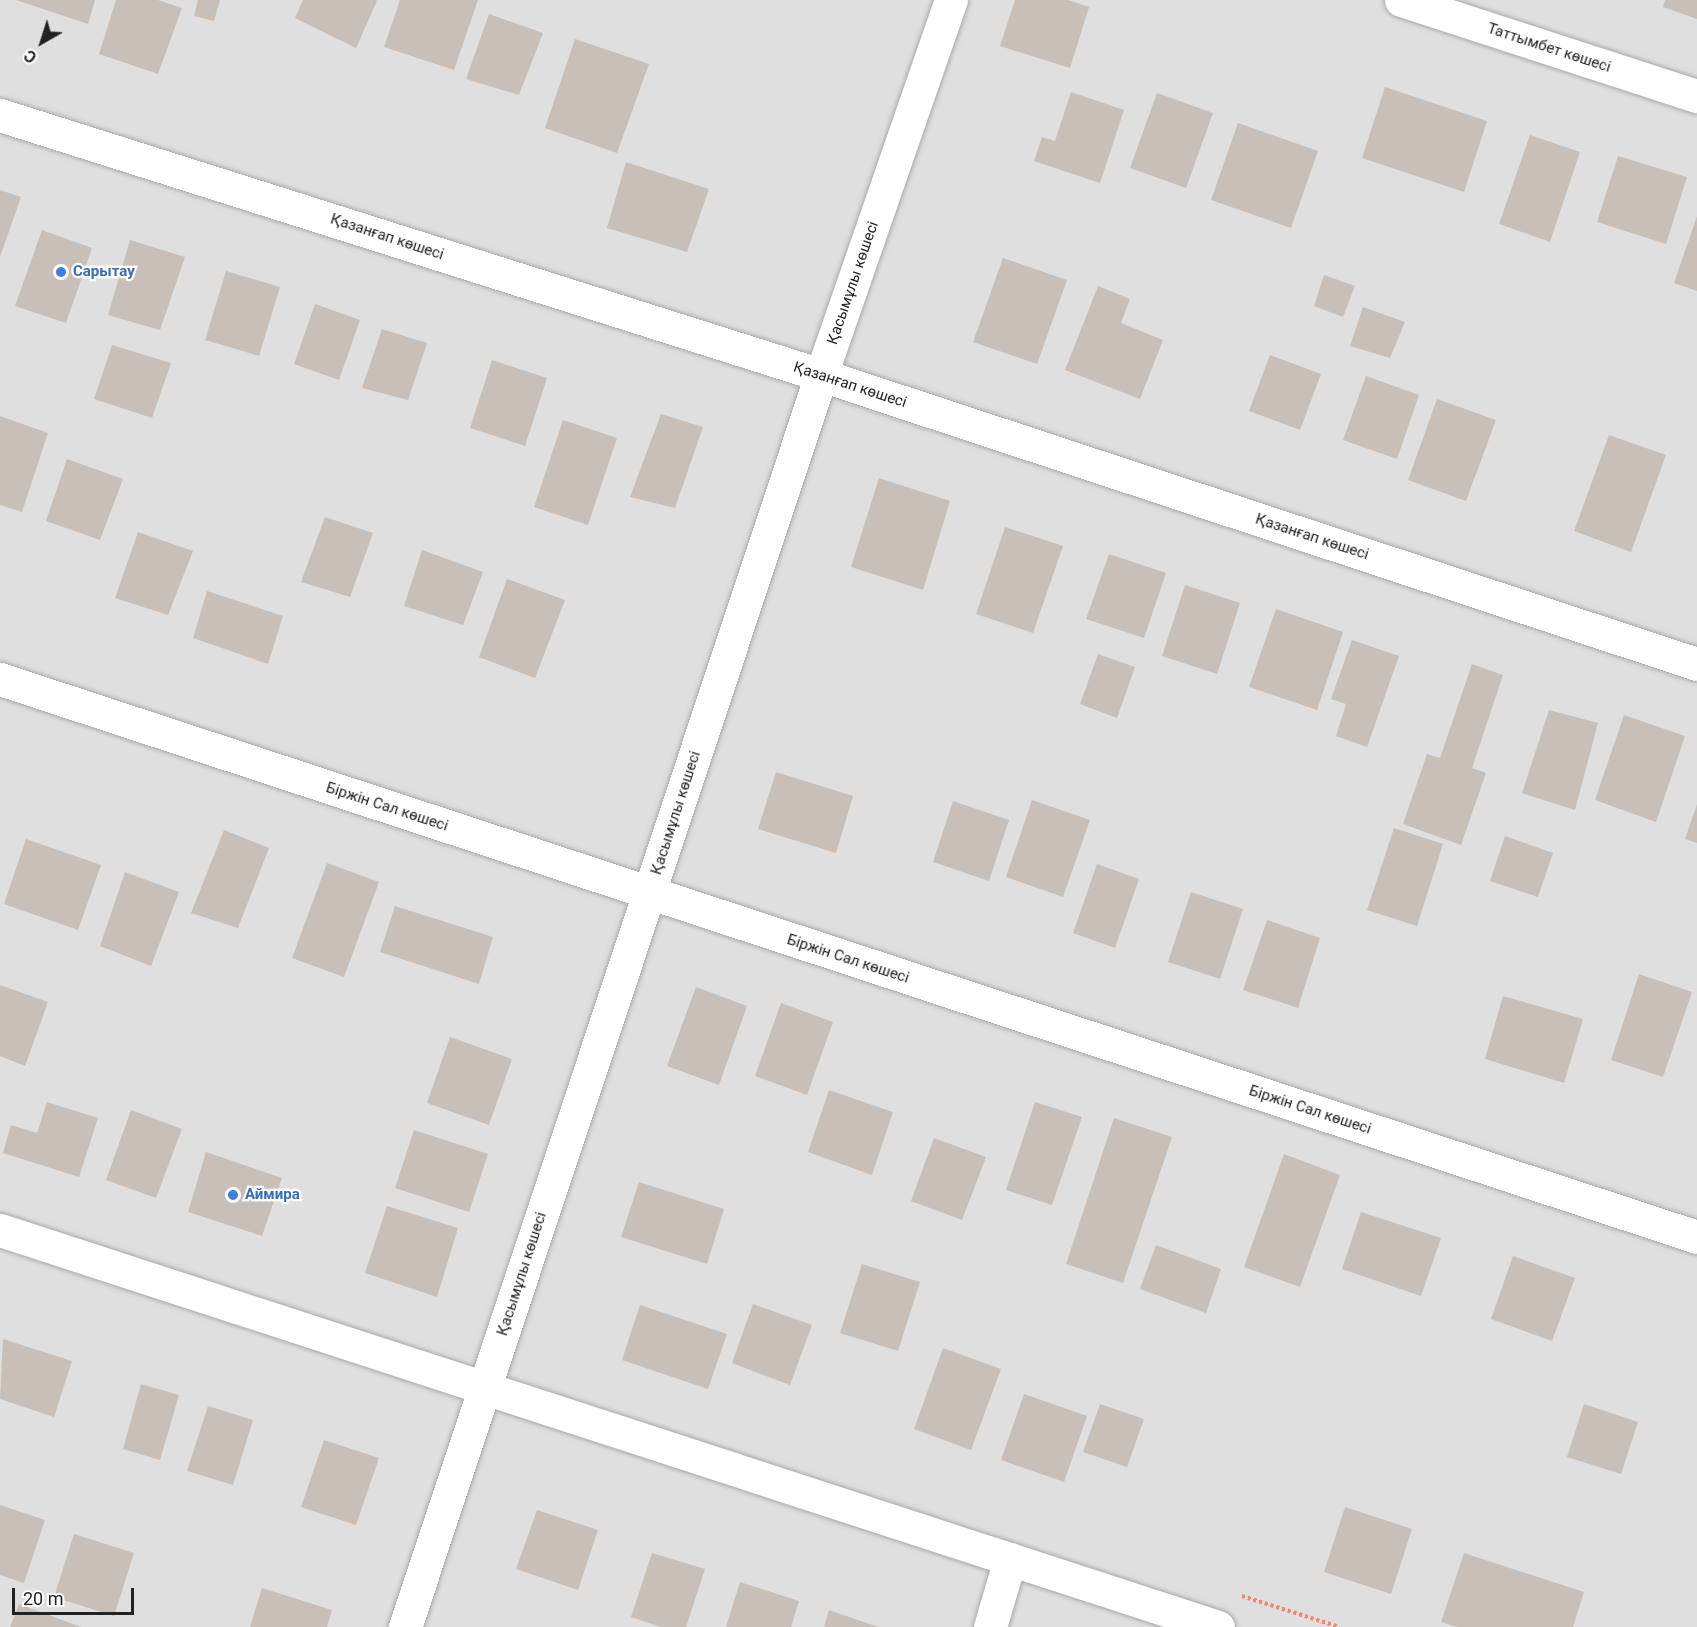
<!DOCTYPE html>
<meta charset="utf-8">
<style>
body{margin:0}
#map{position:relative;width:1697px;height:1627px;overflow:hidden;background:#f2efe9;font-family:Roboto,sans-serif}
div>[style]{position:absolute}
.residential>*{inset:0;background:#e0dfdf}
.building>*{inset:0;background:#c7bfb8}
.path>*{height:4px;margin-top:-2px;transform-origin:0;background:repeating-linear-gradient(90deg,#fa8072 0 3px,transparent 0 6px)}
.roads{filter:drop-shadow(0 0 2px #a9a9a9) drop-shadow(0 0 2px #a9a9a9)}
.minor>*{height:33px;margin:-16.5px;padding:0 16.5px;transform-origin:16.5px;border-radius:16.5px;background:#fff}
.dots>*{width:16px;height:16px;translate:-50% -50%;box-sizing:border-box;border:3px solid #fff;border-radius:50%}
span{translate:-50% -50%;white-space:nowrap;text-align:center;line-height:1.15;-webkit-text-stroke:4.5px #fff;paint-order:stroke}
.street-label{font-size:15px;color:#222}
.shop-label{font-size:15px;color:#366cbe;font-weight:700}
.left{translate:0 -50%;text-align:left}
.north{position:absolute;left:12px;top:12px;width:60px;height:60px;-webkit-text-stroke:4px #fff;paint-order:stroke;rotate:219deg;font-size:16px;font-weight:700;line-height:24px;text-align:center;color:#222}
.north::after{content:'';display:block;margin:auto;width:21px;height:27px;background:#222;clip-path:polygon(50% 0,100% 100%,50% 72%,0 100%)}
.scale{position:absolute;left:12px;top:1588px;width:122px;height:27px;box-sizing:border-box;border:3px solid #222;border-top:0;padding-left:8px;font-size:18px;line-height:21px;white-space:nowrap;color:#222;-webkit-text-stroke:4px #fff;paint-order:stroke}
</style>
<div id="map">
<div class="residential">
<i style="clip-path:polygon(0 0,1697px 0,1697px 1627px,0 1627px)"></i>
</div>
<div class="building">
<i style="clip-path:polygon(16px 0,95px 0,88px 24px)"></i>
<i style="clip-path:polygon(116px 0,158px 0,182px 8px,158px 74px,99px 54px)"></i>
<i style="clip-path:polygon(198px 0,220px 0,214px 21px,194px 16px)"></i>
<i style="clip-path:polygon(303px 0,376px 0,377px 1px,356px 48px,295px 18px)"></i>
<i style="clip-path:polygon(400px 0,478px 0,454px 70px,384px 47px)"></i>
<i style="clip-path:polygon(1015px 0,1068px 0,1089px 7px,1070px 68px,1000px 46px)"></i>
<i style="clip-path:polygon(1665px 0,1697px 0,1697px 19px,1663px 7px)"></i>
<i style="clip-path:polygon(489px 14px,543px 33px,519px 95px,466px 79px)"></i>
<i style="clip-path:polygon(575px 39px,649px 64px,617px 153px,545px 128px)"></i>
<i style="clip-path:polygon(1385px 87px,1487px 121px,1464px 192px,1362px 158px)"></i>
<i style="clip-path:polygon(1071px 92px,1124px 110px,1100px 183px,1034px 161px,1042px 137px,1055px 141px)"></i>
<i style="clip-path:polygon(1157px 93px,1213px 113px,1186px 188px,1130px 168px)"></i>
<i style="clip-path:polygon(1238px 123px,1318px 151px,1291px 228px,1211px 200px)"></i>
<i style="clip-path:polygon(1530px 135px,1580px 152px,1550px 242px,1499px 224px)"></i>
<i style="clip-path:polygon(1618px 156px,1687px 177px,1666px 244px,1597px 222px)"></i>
<i style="clip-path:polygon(626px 162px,709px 189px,687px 252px,607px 228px)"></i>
<i style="clip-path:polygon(0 190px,21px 197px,0 257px)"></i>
<i style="clip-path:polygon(1697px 216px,1697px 291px,1674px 283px)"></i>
<i style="clip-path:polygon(42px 230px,92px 248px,66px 323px,15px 306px)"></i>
<i style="clip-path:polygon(130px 240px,185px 257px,160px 330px,108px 315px)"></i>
<i style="clip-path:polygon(1003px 258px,1067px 280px,1037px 364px,973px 342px)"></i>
<i style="clip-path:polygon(226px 271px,280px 287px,259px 356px,205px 340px)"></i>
<i style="clip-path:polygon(1324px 275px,1355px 286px,1343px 317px,1314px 306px)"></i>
<i style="clip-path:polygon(1098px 286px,1130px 299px,1121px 323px,1163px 340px,1140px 399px,1065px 370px)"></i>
<i style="clip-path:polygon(315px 304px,360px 320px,339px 380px,294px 364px)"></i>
<i style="clip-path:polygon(1363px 307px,1405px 322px,1390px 358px,1350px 346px)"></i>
<i style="clip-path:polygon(382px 329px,427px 343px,408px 400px,362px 388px)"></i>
<i style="clip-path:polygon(112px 345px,171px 363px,152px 418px,94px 399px)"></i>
<i style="clip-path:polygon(1270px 355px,1321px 374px,1300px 430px,1249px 411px)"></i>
<i style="clip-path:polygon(492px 360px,547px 378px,525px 446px,470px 428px)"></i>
<i style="clip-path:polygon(1366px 376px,1419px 395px,1397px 459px,1343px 440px)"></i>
<i style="clip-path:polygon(1437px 399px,1496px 420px,1466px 501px,1408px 480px)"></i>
<i style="clip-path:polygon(661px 414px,703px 427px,675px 508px,630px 497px)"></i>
<i style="clip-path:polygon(0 416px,48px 433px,22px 512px,0 505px)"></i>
<i style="clip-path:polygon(563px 420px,617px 438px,588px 525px,534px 507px)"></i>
<i style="clip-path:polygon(1609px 435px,1666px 455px,1631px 552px,1574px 531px)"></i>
<i style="clip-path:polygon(67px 459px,123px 479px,100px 540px,46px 521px)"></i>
<i style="clip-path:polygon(879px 478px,950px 501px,923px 590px,851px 567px)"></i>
<i style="clip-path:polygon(325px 517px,373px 533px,350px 597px,301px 582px)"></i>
<i style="clip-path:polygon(1005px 527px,1063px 546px,1033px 633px,976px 614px)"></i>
<i style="clip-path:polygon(138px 532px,193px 551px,168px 615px,115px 598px)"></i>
<i style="clip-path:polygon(422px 550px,483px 572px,463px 625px,404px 606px)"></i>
<i style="clip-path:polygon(1109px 554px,1166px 573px,1144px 638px,1086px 619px)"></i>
<i style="clip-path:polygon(507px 579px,565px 600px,535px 678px,479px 657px)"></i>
<i style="clip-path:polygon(1185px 585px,1240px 603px,1217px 674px,1162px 656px)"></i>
<i style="clip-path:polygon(207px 591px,283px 616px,268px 664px,193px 638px)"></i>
<i style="clip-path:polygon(1276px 609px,1343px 632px,1317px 710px,1249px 687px)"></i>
<i style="clip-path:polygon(1352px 640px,1399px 656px,1367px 747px,1336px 736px,1346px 704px,1331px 699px)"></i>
<i style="clip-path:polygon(1098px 654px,1135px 667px,1117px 718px,1080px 704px)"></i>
<i style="clip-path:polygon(1472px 664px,1503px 675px,1472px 768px,1486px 773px,1461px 845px,1403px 824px,1427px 754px,1440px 758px)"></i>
<i style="clip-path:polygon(1549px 710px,1598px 723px,1575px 810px,1522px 793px)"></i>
<i style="clip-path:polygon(1624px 715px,1685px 736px,1656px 822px,1595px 800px)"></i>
<i style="clip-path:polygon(776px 772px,853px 796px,836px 853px,758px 829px)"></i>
<i style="clip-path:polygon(1032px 800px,1090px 820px,1063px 897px,1006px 877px)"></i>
<i style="clip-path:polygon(953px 801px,1009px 820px,989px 881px,933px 862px)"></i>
<i style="clip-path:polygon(1697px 804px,1697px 843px,1685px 839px)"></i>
<i style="clip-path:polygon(1394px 828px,1443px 844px,1417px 926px,1367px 910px)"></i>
<i style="clip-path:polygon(224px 830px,269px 848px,238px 928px,191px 913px)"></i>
<i style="clip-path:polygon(1505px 836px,1553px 853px,1538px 897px,1490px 881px)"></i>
<i style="clip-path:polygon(26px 839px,101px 865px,78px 930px,4px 904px)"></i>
<i style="clip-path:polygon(327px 863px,379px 882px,344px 977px,292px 958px)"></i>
<i style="clip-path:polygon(1097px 864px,1139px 879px,1115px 948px,1073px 933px)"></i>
<i style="clip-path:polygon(125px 872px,179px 892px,151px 966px,100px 946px)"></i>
<i style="clip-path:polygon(1191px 892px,1243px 909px,1220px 979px,1168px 962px)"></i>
<i style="clip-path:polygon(395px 906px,493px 937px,479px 984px,380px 952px)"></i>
<i style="clip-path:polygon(1267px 920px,1320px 938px,1298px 1008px,1243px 990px)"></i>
<i style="clip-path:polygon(1639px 974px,1692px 992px,1663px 1077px,1611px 1060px)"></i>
<i style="clip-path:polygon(0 985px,48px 1002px,25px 1066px,0 1056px)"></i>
<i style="clip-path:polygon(696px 987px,747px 1006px,719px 1085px,667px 1066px)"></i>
<i style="clip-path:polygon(1503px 996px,1583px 1019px,1564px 1083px,1485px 1059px)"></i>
<i style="clip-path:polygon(781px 1003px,833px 1022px,807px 1095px,755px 1076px)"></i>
<i style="clip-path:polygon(450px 1037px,512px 1059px,489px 1125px,427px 1103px)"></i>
<i style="clip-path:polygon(829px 1090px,893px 1112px,872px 1175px,808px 1152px)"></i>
<i style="clip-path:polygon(47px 1102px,98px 1118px,79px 1177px,3px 1153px,11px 1125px,37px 1133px)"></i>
<i style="clip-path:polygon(1035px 1102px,1082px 1117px,1052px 1205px,1006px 1190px)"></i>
<i style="clip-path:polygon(131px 1110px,182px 1129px,156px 1198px,106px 1180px)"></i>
<i style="clip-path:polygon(1114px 1118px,1172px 1137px,1123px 1283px,1066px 1264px)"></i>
<i style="clip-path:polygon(414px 1130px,488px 1154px,469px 1212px,395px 1188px)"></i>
<i style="clip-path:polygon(934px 1138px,986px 1157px,962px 1220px,911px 1201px)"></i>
<i style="clip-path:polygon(206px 1152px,282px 1178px,262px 1236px,188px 1212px)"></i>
<i style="clip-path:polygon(1284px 1154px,1340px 1175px,1300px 1287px,1244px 1267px)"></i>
<i style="clip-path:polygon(639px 1182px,724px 1209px,707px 1264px,621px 1237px)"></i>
<i style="clip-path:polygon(387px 1206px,458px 1228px,437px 1297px,365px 1273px)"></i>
<i style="clip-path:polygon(1361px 1212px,1441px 1238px,1421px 1296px,1342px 1269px)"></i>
<i style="clip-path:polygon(1156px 1245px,1221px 1269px,1206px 1313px,1140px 1289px)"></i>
<i style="clip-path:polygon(1513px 1256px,1575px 1278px,1552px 1341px,1491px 1319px)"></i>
<i style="clip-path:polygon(862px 1264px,920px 1282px,898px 1351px,840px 1333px)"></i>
<i style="clip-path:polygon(753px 1304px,812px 1325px,790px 1385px,732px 1363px)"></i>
<i style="clip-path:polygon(640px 1305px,727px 1334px,708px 1389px,622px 1360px)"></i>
<i style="clip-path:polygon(3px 1339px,72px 1361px,54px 1417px,0 1399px)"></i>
<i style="clip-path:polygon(943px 1348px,1001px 1369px,971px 1450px,914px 1429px)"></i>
<i style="clip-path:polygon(141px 1384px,179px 1395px,160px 1460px,123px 1449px)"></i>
<i style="clip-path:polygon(1024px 1394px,1087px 1416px,1064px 1482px,1001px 1460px)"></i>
<i style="clip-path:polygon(1100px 1404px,1144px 1419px,1127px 1467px,1083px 1452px)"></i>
<i style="clip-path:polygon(1584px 1404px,1638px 1422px,1621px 1474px,1567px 1457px)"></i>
<i style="clip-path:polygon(208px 1406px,253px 1420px,233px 1485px,187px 1471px)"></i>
<i style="clip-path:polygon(324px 1440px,379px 1458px,356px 1525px,301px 1507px)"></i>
<i style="clip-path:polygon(0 1505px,45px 1520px,24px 1583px,0 1575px)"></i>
<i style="clip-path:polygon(1345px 1507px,1412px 1529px,1391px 1594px,1324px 1572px)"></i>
<i style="clip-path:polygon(537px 1510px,598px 1530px,578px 1590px,516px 1569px)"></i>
<i style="clip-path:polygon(74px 1534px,134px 1553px,114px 1616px,54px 1597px)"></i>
<i style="clip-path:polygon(652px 1553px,705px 1569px,686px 1627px,661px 1627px,631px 1617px)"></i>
<i style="clip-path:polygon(1464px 1553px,1584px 1592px,1573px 1627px,1457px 1627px,1441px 1622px)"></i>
<i style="clip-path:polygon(740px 1582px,799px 1601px,791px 1627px,726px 1627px)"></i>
<i style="clip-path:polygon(262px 1588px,332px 1610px,327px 1627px,250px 1627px)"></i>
<i style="clip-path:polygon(19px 1604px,81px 1627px,10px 1627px)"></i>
<i style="clip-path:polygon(829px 1610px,878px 1627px,824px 1627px)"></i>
</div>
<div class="path">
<i style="left:1242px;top:1596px;width:102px;rotate:17.7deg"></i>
</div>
<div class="roads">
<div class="minor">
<i style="left:1401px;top:0;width:311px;rotate:18deg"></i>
<i style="left:0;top:115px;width:861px;rotate:17.57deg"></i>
<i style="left:821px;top:375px;width:922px;rotate:18.26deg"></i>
<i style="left:0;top:679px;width:1786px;rotate:18.2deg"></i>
<i style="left:0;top:1230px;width:1281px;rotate:18.05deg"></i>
<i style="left:405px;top:1627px;width:1319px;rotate:-71.62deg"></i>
<i style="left:821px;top:375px;width:397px;rotate:-70.9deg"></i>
<i style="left:990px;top:1627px;width:71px;rotate:-73.6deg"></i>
</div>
</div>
<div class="dots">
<i style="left:61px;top:272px;background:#3f7fe0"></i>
<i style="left:233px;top:1195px;background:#3f7fe0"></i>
</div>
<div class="street-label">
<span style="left:1549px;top:48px;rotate:18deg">Таттымбет көшесі</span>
<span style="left:387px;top:237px;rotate:18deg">Қазанғап көшесі</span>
<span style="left:853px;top:283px;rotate:-71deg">Қасымұлы көшесі</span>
<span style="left:850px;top:385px;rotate:18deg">Қазанғап көшесі</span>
<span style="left:1312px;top:537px;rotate:18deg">Қазанғап көшесі</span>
<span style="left:387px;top:807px;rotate:18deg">Біржін Сал көшесі</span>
<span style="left:676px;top:813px;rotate:-72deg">Қасымұлы көшесі</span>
<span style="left:848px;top:959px;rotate:18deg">Біржін Сал көшесі</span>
<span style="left:1310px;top:1110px;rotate:18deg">Біржін Сал көшесі</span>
<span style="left:522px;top:1274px;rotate:-72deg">Қасымұлы көшесі</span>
</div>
<div class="shop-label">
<span class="left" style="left:73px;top:272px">Сарытау</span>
<span class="left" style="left:245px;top:1195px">Аймира</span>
</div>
<div class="north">С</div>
<div class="scale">20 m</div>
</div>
